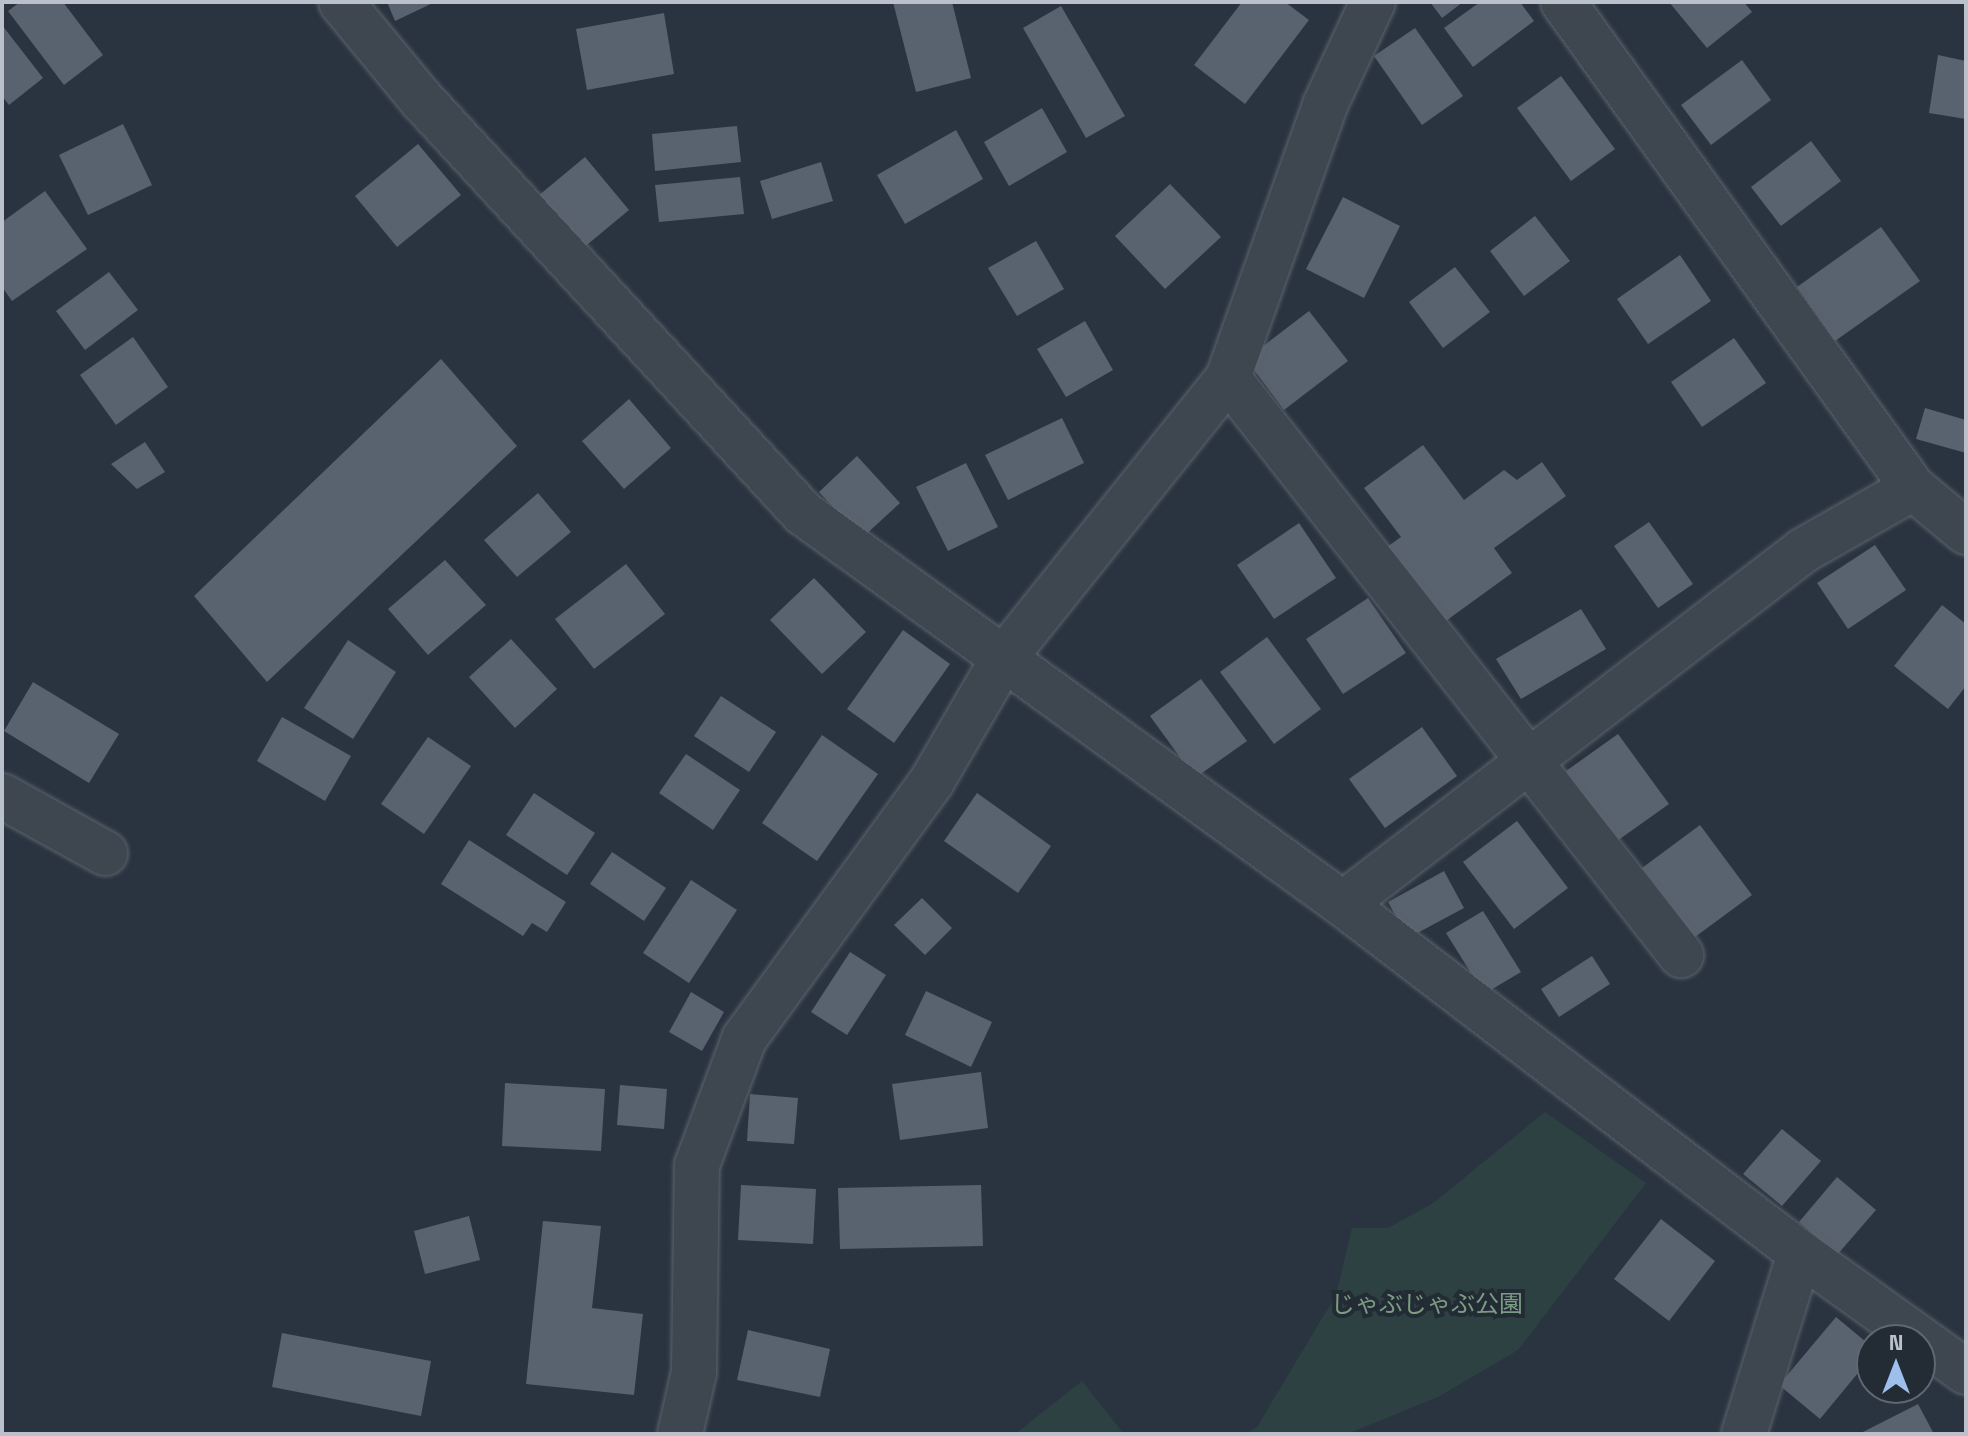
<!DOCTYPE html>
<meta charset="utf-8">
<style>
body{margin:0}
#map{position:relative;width:1968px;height:1436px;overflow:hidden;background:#2a3440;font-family:"Space Grotesk","Noto Sans JP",sans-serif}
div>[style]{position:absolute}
.green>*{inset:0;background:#2d4142}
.building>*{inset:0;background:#59626f}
.roads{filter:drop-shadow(0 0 2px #5c646d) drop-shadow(0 0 2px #5c646d)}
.street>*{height:44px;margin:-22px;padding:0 22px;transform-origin:22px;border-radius:22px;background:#3e4650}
span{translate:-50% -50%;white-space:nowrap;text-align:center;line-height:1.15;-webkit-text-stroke:8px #232b35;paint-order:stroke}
.park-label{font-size:24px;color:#7c9d83}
.frame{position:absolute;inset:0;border:4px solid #bbc1ca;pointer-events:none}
.north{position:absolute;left:1856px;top:1324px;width:80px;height:80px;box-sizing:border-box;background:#232b35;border:2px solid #606771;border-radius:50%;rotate:0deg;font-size:22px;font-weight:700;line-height:32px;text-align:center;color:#bbc1ca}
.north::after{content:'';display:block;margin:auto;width:28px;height:36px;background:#9ebeec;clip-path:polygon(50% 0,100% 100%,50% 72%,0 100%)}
</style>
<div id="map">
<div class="green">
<i style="clip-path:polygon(1545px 1112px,1646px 1183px,1518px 1350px,1438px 1397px,1347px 1434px,1245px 1434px,1257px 1427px,1336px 1295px,1352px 1228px,1388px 1228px,1432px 1204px)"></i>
<i style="clip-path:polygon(1082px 1381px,1124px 1434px,1015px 1434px)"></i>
</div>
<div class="building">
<i style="clip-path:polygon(20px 2px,63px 2px,103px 55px,64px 85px,8px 11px)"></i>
<i style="clip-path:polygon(387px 2px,435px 2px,395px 21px)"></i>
<i style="clip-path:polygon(893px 2px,952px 2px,971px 78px,916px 92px)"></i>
<i style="clip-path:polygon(1242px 2px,1285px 2px,1309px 20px,1245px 104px,1194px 65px)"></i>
<i style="clip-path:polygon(1430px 2px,1463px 2px,1442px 18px)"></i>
<i style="clip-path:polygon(1480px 2px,1520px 2px,1534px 21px,1473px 67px,1444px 28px)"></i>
<i style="clip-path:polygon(1669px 2px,1744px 2px,1752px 12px,1707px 48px)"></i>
<i style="clip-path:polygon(1061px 6px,1125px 116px,1086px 138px,1023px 28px)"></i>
<i style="clip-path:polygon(664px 13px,674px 74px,587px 90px,576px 29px)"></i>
<i style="clip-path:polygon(2px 25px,43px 78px,9px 105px,2px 96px)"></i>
<i style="clip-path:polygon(1415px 28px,1463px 96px,1422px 125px,1374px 56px)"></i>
<i style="clip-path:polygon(1938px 55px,1966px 61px,1966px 119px,1929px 113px)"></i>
<i style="clip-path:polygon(1742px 60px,1771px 100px,1711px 145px,1681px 105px)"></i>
<i style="clip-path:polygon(1561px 76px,1615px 149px,1571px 181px,1517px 108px)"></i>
<i style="clip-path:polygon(1042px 108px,1067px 152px,1009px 186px,984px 142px)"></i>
<i style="clip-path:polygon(123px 124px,152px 185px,88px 215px,59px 155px)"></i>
<i style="clip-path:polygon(737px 126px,741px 162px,655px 171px,652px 134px)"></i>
<i style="clip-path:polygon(956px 130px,983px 179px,905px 224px,877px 175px)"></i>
<i style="clip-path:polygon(1811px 141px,1841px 181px,1781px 226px,1751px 187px)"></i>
<i style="clip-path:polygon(418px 144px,461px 195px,397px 247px,355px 196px)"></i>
<i style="clip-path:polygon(585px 157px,629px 210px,582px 249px,538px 196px)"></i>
<i style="clip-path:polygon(821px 162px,833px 201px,772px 219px,760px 181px)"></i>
<i style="clip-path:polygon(740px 177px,744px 214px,659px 222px,655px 185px)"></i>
<i style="clip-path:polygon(1170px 184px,1221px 237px,1165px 289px,1115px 236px)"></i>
<i style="clip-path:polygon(45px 191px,87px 249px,12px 301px,2px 287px,2px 222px)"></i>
<i style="clip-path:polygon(1343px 197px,1400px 226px,1364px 298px,1306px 269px)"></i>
<i style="clip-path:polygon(1535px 216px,1570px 261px,1524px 296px,1490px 251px)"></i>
<i style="clip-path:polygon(1881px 227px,1920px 281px,1835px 341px,1797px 287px)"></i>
<i style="clip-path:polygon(1036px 241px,1064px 289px,1017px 316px,988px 268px)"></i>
<i style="clip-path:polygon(1680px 255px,1711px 301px,1648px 344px,1617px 299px)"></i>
<i style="clip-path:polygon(1455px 267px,1490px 312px,1443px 348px,1409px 302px)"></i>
<i style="clip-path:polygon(109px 272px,138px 310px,85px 350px,56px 311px)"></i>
<i style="clip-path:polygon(1309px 311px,1348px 361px,1284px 410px,1246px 359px)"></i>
<i style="clip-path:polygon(1085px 321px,1113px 370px,1066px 397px,1037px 349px)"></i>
<i style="clip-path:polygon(133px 337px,168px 387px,116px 425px,80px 375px)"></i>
<i style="clip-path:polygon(1734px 338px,1766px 383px,1702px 427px,1671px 382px)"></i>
<i style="clip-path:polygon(441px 359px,517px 446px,267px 682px,194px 596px)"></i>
<i style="clip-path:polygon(629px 399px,671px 448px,624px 489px,582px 441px)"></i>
<i style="clip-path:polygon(1925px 408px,1966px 420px,1966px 453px,1916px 439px)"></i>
<i style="clip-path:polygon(1062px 418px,1084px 463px,1008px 500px,985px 455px)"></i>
<i style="clip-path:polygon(145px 442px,165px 472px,137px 489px,111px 464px)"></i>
<i style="clip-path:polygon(1423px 445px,1464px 500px,1504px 470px,1517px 480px,1542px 462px,1566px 496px,1494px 548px,1512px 573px,1443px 623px,1387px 547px,1401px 537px,1364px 488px)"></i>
<i style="clip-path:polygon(857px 456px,900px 503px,862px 538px,819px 492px)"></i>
<i style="clip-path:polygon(966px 463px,998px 527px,948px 551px,916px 487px)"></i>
<i style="clip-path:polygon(538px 493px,571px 532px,517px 577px,484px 540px)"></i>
<i style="clip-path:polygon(1649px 522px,1693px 584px,1658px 608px,1614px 546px)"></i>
<i style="clip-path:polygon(1299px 523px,1336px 578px,1274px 619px,1237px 565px)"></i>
<i style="clip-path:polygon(1875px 545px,1906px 590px,1848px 629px,1817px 583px)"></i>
<i style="clip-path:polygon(445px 560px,486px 605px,428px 655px,388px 609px)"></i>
<i style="clip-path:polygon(626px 564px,665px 614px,594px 669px,555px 619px)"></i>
<i style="clip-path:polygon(814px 578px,866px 632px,822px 674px,770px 620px)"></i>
<i style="clip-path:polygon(1368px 598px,1406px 653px,1343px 694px,1306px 639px)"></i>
<i style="clip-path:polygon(1942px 605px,1966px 624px,1966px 686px,1948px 709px,1894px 666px)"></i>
<i style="clip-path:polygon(1581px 609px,1606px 649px,1521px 699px,1496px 659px)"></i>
<i style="clip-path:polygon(903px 630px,950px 664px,894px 743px,847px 709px)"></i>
<i style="clip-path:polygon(1267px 637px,1321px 709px,1274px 744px,1220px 672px)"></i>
<i style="clip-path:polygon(511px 639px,557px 689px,515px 728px,469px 677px)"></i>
<i style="clip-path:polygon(348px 640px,396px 672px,353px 739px,304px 708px)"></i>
<i style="clip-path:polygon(1201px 679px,1247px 741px,1195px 778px,1150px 716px)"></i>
<i style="clip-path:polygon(33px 682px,119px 734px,89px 783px,4px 731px)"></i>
<i style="clip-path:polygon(721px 696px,776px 732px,749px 772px,694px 736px)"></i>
<i style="clip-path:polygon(282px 717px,351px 756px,325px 801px,257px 761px)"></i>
<i style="clip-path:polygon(1422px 727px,1457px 776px,1385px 828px,1349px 779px)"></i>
<i style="clip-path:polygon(1618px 734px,1669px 804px,1617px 841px,1566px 771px)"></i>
<i style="clip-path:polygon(822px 735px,878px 774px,817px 861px,762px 823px)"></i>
<i style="clip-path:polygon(428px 737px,471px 766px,424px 834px,381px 804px)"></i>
<i style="clip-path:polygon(686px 754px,740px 790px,713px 830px,659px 793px)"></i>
<i style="clip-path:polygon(534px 793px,595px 833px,567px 875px,506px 835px)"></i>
<i style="clip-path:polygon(977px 793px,1051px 846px,1018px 893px,944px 841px)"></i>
<i style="clip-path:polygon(1517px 821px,1568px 888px,1514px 929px,1463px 862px)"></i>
<i style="clip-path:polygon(1700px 825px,1752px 895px,1695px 937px,1642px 868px)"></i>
<i style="clip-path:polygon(469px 840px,566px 902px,547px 932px,532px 923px,523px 936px,441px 884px)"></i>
<i style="clip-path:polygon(612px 852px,666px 888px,644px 921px,590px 884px)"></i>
<i style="clip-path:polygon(1444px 871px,1464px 908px,1408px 938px,1388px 902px)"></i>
<i style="clip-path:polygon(691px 880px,737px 910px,689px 983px,643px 953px)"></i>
<i style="clip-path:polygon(922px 898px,952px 928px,925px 955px,894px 925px)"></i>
<i style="clip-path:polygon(1483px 911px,1521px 972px,1484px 994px,1446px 933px)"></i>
<i style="clip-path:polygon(850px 952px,886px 975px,847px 1035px,811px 1012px)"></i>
<i style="clip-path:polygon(1592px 956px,1610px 984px,1559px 1017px,1541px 989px)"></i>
<i style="clip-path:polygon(926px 991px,992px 1022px,971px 1067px,905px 1035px)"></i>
<i style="clip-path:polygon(691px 992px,724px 1012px,702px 1051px,669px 1032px)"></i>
<i style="clip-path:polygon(981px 1072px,988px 1128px,900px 1140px,892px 1084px)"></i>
<i style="clip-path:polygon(505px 1083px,605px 1089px,601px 1151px,502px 1146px)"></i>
<i style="clip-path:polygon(620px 1085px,667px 1089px,664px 1129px,617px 1125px)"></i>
<i style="clip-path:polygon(750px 1094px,798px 1098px,794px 1144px,747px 1141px)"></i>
<i style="clip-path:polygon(1782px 1129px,1821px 1161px,1782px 1206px,1743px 1174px)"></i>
<i style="clip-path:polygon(1837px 1177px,1876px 1210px,1837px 1255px,1799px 1222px)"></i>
<i style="clip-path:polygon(741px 1185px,816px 1189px,813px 1244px,738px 1240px)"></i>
<i style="clip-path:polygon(981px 1185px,983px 1246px,840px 1249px,838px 1188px)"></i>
<i style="clip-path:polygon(469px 1216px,480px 1260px,425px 1274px,414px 1231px)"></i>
<i style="clip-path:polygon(1661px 1219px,1715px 1261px,1669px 1321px,1614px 1279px)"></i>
<i style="clip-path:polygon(543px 1221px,601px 1226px,592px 1308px,643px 1314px,634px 1395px,526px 1384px)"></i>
<i style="clip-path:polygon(1836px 1317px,1872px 1347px,1872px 1356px,1820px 1419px,1779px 1385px)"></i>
<i style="clip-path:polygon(748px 1330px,830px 1349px,820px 1397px,737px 1380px)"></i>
<i style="clip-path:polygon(282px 1333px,431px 1361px,421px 1416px,272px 1387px)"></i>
<i style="clip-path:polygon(1918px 1404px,1934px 1434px,1859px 1434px)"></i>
</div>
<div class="roads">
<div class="street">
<i style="left:341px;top:2px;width:126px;rotate:50.5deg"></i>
<i style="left:421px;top:99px;width:563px;rotate:47.3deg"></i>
<i style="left:803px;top:513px;width:667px;rotate:35.91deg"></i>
<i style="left:1343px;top:904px;width:575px;rotate:37.37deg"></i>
<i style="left:1800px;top:1253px;width:204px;rotate:35.6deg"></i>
<i style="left:1563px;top:2px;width:599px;rotate:54.24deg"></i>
<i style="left:1913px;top:488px;width:69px;rotate:39.7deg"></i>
<i style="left:1228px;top:378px;width:734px;rotate:51.86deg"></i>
<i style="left:2px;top:796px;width:118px;rotate:29deg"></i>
<i style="left:1343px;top:904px;width:581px;rotate:-37.52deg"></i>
<i style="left:1804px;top:550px;width:125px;rotate:-29.6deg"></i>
<i style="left:680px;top:1434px;width:64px;rotate:-77.3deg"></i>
<i style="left:694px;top:1372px;width:207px;rotate:-89.2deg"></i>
<i style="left:697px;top:1165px;width:134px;rotate:-69.5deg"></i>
<i style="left:744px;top:1039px;width:319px;rotate:-53.9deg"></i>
<i style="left:932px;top:781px;width:141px;rotate:-59.8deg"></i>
<i style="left:1003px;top:659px;width:360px;rotate:-51.3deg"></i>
<i style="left:1228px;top:378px;width:290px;rotate:-70.4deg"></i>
<i style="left:1325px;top:105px;width:114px;rotate:-65deg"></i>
<i style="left:1744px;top:1434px;width:189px;rotate:-72.8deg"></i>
</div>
</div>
<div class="park-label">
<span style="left:1427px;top:1304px">じゃぶじゃぶ公園</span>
</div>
<div class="frame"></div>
<div class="north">N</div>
</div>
